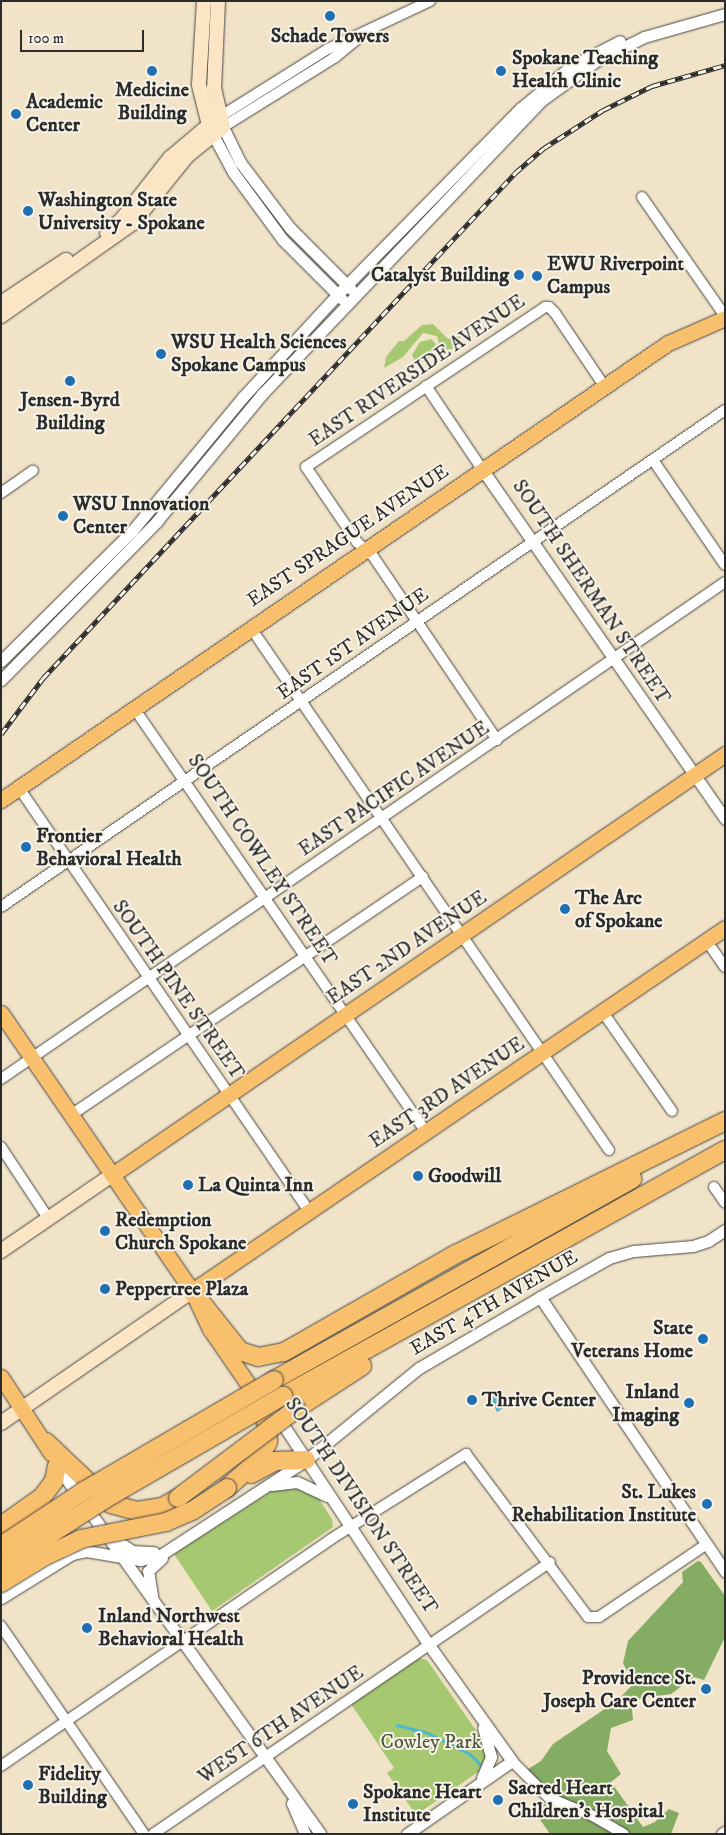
<!DOCTYPE html>
<style>
body{margin:0}
#map{position:relative;width:726px;height:1835px;overflow:hidden;background:#f0e3c8;font-family:"IM FELL DW Pica",serif}
div>[style]{position:absolute}
.green>*{inset:0;background:#a5c871}
.forest>*{inset:0;background:#84ac63}
.water>*{inset:0;background:#4fb7cd}
.stream>*{height:2.5px;margin:-1.25px;padding:0 1.25px;transform-origin:1.25px;border-radius:1.25px;background:#4fb7cd}
.roads{filter:drop-shadow(0 0 1px #494743) drop-shadow(0 0 1px #494743)}
.minor>*{height:10px;margin:-5px;padding:0 5px;transform-origin:5px;border-radius:5px;background:#fff}
.tertiary>*{height:11px;margin:-5.5px;padding:0 5.5px;transform-origin:5.5px;border-radius:5.5px;background:#fff}
.secondary>*{height:14px;margin:-7px;padding:0 7px;transform-origin:7px;border-radius:7px;background:#fce5c4}
.primary>*{height:15px;margin:-7.5px;padding:0 7.5px;transform-origin:7.5px;border-radius:7.5px;background:#f8bf6c}
.motorway>*{height:18px;margin:-9px;padding:0 9px;transform-origin:9px;border-radius:9px;background:#f8bf6c}
.rail>*{height:4.5px;margin-top:-2.25px;transform-origin:0;background:repeating-linear-gradient(90deg,#f7f3e8 0 8px,#2b2b2b 0 16px);box-sizing:border-box;border-block:1px solid #2b2b2b}
.bridges{filter:drop-shadow(0 0 1px #494743) drop-shadow(0 0 1px #494743)}
.motorway-bridge>*{height:18px;margin:-9px;padding:0 9px;transform-origin:9px;border-radius:9px;background:#f8bf6c}
.dots>*{width:14px;height:14px;translate:-50% -50%;box-sizing:border-box;border:2px solid #f7f3e8;border-radius:50%}
span{translate:-50% -50%;white-space:nowrap;text-align:center;line-height:1.15;-webkit-text-stroke:4px #f7f3e8;paint-order:stroke}
.poi-label{font-size:20px;color:#2b2b2b;font-weight:700}
.left{translate:0 -50%;text-align:left}
.right{translate:-100% -50%;text-align:right}
.street-label{font-size:20px;color:#2b2b2b}
.park-label{font-size:20px;color:#505a40}
.frame{position:absolute;inset:0;border:2px solid #2b2b2b;pointer-events:none}
.scale{position:absolute;left:20px;top:30px;width:124px;height:22px;box-sizing:border-box;border:2px solid #2b2b2b;border-top:0;padding-left:6px;font-size:15px;line-height:18px;white-space:nowrap;color:#2b2b2b;-webkit-text-stroke:4px #f7f3e8;paint-order:stroke}
</style>
<div id="map">
<div class="green">
<i style="clip-path:polygon(433px 324px,448px 339px,461px 335px,459px 343px,452px 349px,441px 350px,437px 336px,423px 333px,403px 357px,384px 368px,386px 357px,399px 341px,404px 341px,422px 325px)"></i>
<i style="clip-path:polygon(431px 339px,436px 344px,431px 357px,420px 363px,415px 361px,412px 355px,420px 342px)"></i>
<i style="clip-path:polygon(292px 1485px,317px 1496px,332px 1519px,333px 1527px,212px 1611px,174px 1554px,275px 1489px)"></i>
<i style="clip-path:polygon(419px 1658px,427px 1660px,482px 1739px,488px 1756px,481px 1770px,416px 1815px,387px 1773px,394px 1768px,351px 1704px)"></i>
</div>
<div class="forest">
<i style="clip-path:polygon(698px 1561px,701px 1562px,725px 1596px,725px 1637px,704px 1680px,694px 1677px,671px 1694px,631px 1700px,633px 1720px,611px 1728px,607px 1751px,621px 1774px,611px 1782px,643px 1827px,655px 1822px,669px 1809px,679px 1813px,671px 1834px,631px 1834px,615px 1822px,544px 1791px,525px 1771px,541px 1761px,553px 1744px,618px 1700px,634px 1683px,637px 1675px,627px 1671px,623px 1663px,628px 1641px,683px 1582px,682px 1572px)"></i>
<i style="clip-path:polygon(544px 1804px,594px 1822px,613px 1834px,550px 1834px,534px 1811px)"></i>
</div>
<div class="water">
<i style="clip-path:polygon(495px 1390px,505px 1407px,497px 1412px,488px 1394px)"></i>
</div>
<div class="stream">
<i style="left:397px;top:1725px;width:32px;rotate:14deg"></i>
<i style="left:428px;top:1733px;width:47px;rotate:26.6deg"></i>
<i style="left:470px;top:1754px;width:17px;rotate:45deg"></i>
</div>
<div class="roads">
<div class="minor">
<i style="left:221px;top:116px;width:126px;rotate:-32.1deg"></i>
<i style="left:328px;top:49px;width:113px;rotate:-25.2deg"></i>
<i style="left:223px;top:127px;width:131px;rotate:-31.9deg"></i>
<i style="left:334px;top:58px;width:28px;rotate:-39deg"></i>
<i style="left:642px;top:197px;width:145px;rotate:55.1deg"></i>
<i style="left:426px;top:386px;width:100px;rotate:56deg"></i>
<i style="left:653px;top:460px;width:127px;rotate:55.6deg"></i>
<i style="left:1px;top:493px;width:39px;rotate:-35deg"></i>
<i style="left:251px;top:628px;width:633px;rotate:55.56deg"></i>
<i style="left:134px;top:708px;width:515px;rotate:55.45deg"></i>
<i style="left:497px;top:740px;width:222px;rotate:-124deg"></i>
<i style="left:373px;top:556px;width:21px;rotate:-139deg"></i>
<i style="left:357px;top:542px;width:91px;rotate:-124.2deg"></i>
<i style="left:306px;top:467px;width:288px;rotate:-33.8deg"></i>
<i style="left:545px;top:307px;width:4px"></i>
<i style="left:549px;top:307px;width:8px;rotate:45deg"></i>
<i style="left:555px;top:313px;width:89px;rotate:56deg"></i>
<i style="left:19px;top:788px;width:513px;rotate:55.57deg"></i>
<i style="left:1px;top:907px;width:878px;rotate:-34.47deg"></i>
<i style="left:706px;top:940px;width:33px;rotate:55deg"></i>
<i style="left:602px;top:1011px;width:122px;rotate:55deg"></i>
<i style="left:1px;top:1079px;width:878px;rotate:-34.47deg"></i>
<i style="left:71px;top:1115px;width:425px;rotate:-34.1deg"></i>
<i style="left:1px;top:1147px;width:85px;rotate:56.5deg"></i>
<i style="left:714px;top:1187px;width:19px;rotate:55deg"></i>
<i style="left:1px;top:1626px;width:252px;rotate:55.5deg"></i>
<i style="left:512px;top:1761px;width:52px;rotate:45deg"></i>
<i style="left:549px;top:1798px;width:45px;rotate:22deg"></i>
<i style="left:591px;top:1815px;width:38px;rotate:30deg"></i>
<i style="left:1px;top:1766px;width:401px;rotate:-34.5deg"></i>
<i style="left:331px;top:1539px;width:160px;rotate:-32.2deg"></i>
<i style="left:466px;top:1454px;width:204px;rotate:53.2deg"></i>
<i style="left:588px;top:1617px;width:11px"></i>
<i style="left:599px;top:1617px;width:130px;rotate:-34.1deg"></i>
<i style="left:153px;top:1834px;width:481px;rotate:-34.4deg"></i>
<i style="left:722px;top:1834px;width:4px;rotate:-34deg"></i>
</div>
<div class="tertiary">
<i style="left:223px;top:127px;width:39px;rotate:64deg"></i>
<i style="left:240px;top:162px;width:83px;rotate:52.9deg"></i>
<i style="left:290px;top:228px;width:86px;rotate:45deg"></i>
<i style="left:210px;top:129px;width:49px;rotate:61.9deg"></i>
<i style="left:233px;top:172px;width:84px;rotate:53.7deg"></i>
<i style="left:283px;top:240px;width:83px;rotate:45deg"></i>
<i style="left:482px;top:469px;width:426px;rotate:55.2deg"></i>
<i style="left:1px;top:661px;width:185px;rotate:-44.8deg"></i>
<i style="left:132px;top:531px;width:174px;rotate:-50.4deg"></i>
<i style="left:243px;top:397px;width:139px;rotate:-47.3deg"></i>
<i style="left:337px;top:295px;width:262px;rotate:-45.5deg"></i>
<i style="left:521px;top:108px;width:64px;rotate:-39.9deg"></i>
<i style="left:570px;top:67px;width:56px;rotate:-27.5deg"></i>
<i style="left:1px;top:680px;width:223px;rotate:-45.5deg"></i>
<i style="left:157px;top:521px;width:165px;rotate:-50.4deg"></i>
<i style="left:262px;top:394px;width:406px;rotate:-46.4deg"></i>
<i style="left:542px;top:100px;width:67px;rotate:-35.8deg"></i>
<i style="left:596px;top:61px;width:54px;rotate:-26.6deg"></i>
<i style="left:644px;top:37px;width:84px;rotate:-15.9deg"></i>
<i style="left:540px;top:1297px;width:331px;rotate:56deg"></i>
<i style="left:266px;top:1399px;width:295px;rotate:56.5deg"></i>
<i style="left:429px;top:1645px;width:143px;rotate:54.4deg"></i>
<i style="left:512px;top:1761px;width:128px;rotate:145.2deg"></i>
<i style="left:57px;top:1466px;width:452px;rotate:54.4deg"></i>
<i style="left:272px;top:1485px;width:25px;rotate:-7deg"></i>
<i style="left:297px;top:1482px;width:33px;rotate:25deg"></i>
<i style="left:110px;top:1536px;width:27px;rotate:34deg"></i>
<i style="left:132px;top:1551px;width:22px;rotate:3deg"></i>
<i style="left:152px;top:1595px;width:24px;rotate:-99deg"></i>
<i style="left:148px;top:1571px;width:19px;rotate:-43deg"></i>
<i style="left:1px;top:1598px;width:84px;rotate:-31.8deg"></i>
<i style="left:72px;top:1554px;width:14px;rotate:-12deg"></i>
<i style="left:86px;top:1551px;width:55px;rotate:9.5deg"></i>
<i style="left:140px;top:1560px;width:19px;rotate:-12deg"></i>
<i style="left:159px;top:1556px;width:176px;rotate:-33.1deg"></i>
<i style="left:306px;top:1460px;width:146px;rotate:-39.2deg"></i>
<i style="left:419px;top:1368px;width:140px;rotate:-30.4deg"></i>
<i style="left:540px;top:1297px;width:79px;rotate:-29.5deg"></i>
<i style="left:609px;top:1258px;width:26px;rotate:-16deg"></i>
<i style="left:634px;top:1251px;width:59px;rotate:-4.8deg"></i>
<i style="left:693px;top:1246px;width:16px;rotate:-18deg"></i>
<i style="left:708px;top:1241px;width:20px;rotate:-33deg"></i>
<i style="left:482px;top:1778px;width:23px;rotate:-67deg"></i>
<i style="left:491px;top:1757px;width:30px;rotate:-105deg"></i>
<i style="left:292px;top:1803px;width:34px;rotate:67deg"></i>
</div>
<div class="secondary">
<i style="left:107px;top:233px;width:21px;rotate:-43deg"></i>
<i style="left:122px;top:219px;width:78px;rotate:-51.8deg"></i>
<i style="left:170px;top:158px;width:51px;rotate:-40.2deg"></i>
<i style="left:209px;top:125px;width:41px;rotate:-104deg"></i>
<i style="left:199px;top:85px;width:84px;rotate:-86.6deg"></i>
<i style="left:1px;top:303px;width:78px;rotate:-33.5deg"></i>
<i style="left:1px;top:316px;width:161px;rotate:-35.2deg"></i>
<i style="left:133px;top:223px;width:86px;rotate:-51.1deg"></i>
<i style="left:187px;top:156px;width:46px;rotate:-38.9deg"></i>
<i style="left:223px;top:127px;width:39px;rotate:-103deg"></i>
<i style="left:214px;top:89px;width:88px;rotate:-87.4deg"></i>
<i style="left:1px;top:1251px;width:135px;rotate:-34.4deg"></i>
<i style="left:1px;top:1423px;width:232px;rotate:-34.6deg"></i>
</div>
<div class="primary">
<i style="left:1px;top:800px;width:809px;rotate:-34.42deg"></i>
<i style="left:668px;top:343px;width:62px;rotate:-23.7deg"></i>
<i style="left:1px;top:1013px;width:337px;rotate:55.5deg"></i>
<i style="left:192px;top:1291px;width:42px;rotate:64.7deg"></i>
<i style="left:210px;top:1329px;width:70px;rotate:55.4deg"></i>
<i style="left:112px;top:1175px;width:744px;rotate:-34.48deg"></i>
<i style="left:192px;top:1291px;width:645px;rotate:-34.26deg"></i>
<i style="left:1px;top:1377px;width:91px;rotate:56.7deg"></i>
</div>
<div class="motorway">
<i style="left:192px;top:1291px;width:77px;rotate:51.3deg"></i>
<i style="left:240px;top:1351px;width:19px;rotate:18deg"></i>
<i style="left:258px;top:1357px;width:26px;rotate:-11deg"></i>
<i style="left:284px;top:1352px;width:198px;rotate:-29.7deg"></i>
<i style="left:456px;top:1254px;width:300px;rotate:-26.3deg"></i>
<i style="left:274px;top:1380px;width:411px;rotate:-29.3deg"></i>
<i style="left:283px;top:1396px;width:506px;rotate:-29.1deg"></i>
<i style="left:296px;top:1409px;width:79px;rotate:-33.1deg"></i>
<i style="left:46px;top:1442px;width:90px;rotate:43.6deg"></i>
<i style="left:111px;top:1504px;width:27px;rotate:15deg"></i>
<i style="left:137px;top:1511px;width:25px;rotate:-9deg"></i>
<i style="left:162px;top:1507px;width:18px;rotate:-29deg"></i>
<i style="left:251px;top:1474px;width:27px;rotate:-28deg"></i>
<i style="left:275px;top:1461px;width:31px;rotate:-2deg"></i>
<i style="left:227px;top:1488px;width:40px;rotate:-42deg"></i>
<i style="left:257px;top:1461px;width:22px;rotate:-60deg"></i>
<i style="left:268px;top:1442px;width:18px;rotate:-93deg"></i>
<i style="left:267px;top:1424px;width:32px;rotate:-114deg"></i>
<i style="left:1px;top:1526px;width:50px;rotate:-35.3deg"></i>
<i style="left:42px;top:1497px;width:20px;rotate:-53deg"></i>
<i style="left:54px;top:1481px;width:15px;rotate:-79deg"></i>
</div>
</div>
<div class="rail">
<i style="left:1px;top:734px;width:70px;rotate:-53.1deg"></i>
<i style="left:43px;top:678px;width:691px;rotate:-46.93deg"></i>
<i style="left:515px;top:173px;width:38px;rotate:-41deg"></i>
<i style="left:544px;top:148px;width:70px;rotate:-32.8deg"></i>
<i style="left:603px;top:110px;width:55px;rotate:-26.1deg"></i>
<i style="left:652px;top:86px;width:76px;rotate:-16deg"></i>
</div>
<div class="bridges">
<div class="motorway-bridge">
<i style="left:178px;top:1498px;width:148px;rotate:-37deg"></i>
<i style="left:1px;top:1546px;width:100px;rotate:-33.5deg"></i>
<i style="left:84px;top:1491px;width:220px;rotate:-30.3deg"></i>
<i style="left:1px;top:1566px;width:124px;rotate:-32.8deg"></i>
<i style="left:105px;top:1499px;width:206px;rotate:-30.1deg"></i>
<i style="left:1px;top:1583px;width:52px;rotate:-31.5deg"></i>
<i style="left:45px;top:1556px;width:40px;rotate:-25deg"></i>
<i style="left:81px;top:1539px;width:87px;rotate:-11.3deg"></i>
<i style="left:166px;top:1522px;width:28px;rotate:-23deg"></i>
<i style="left:192px;top:1511px;width:42px;rotate:-33.3deg"></i>
</div>
</div>
<div class="dots">
<i style="left:330px;top:16px;background:#1f6fb2"></i>
<i style="left:152px;top:71px;background:#1f6fb2"></i>
<i style="left:501px;top:71px;background:#1f6fb2"></i>
<i style="left:16px;top:114px;background:#1f6fb2"></i>
<i style="left:28px;top:211px;background:#1f6fb2"></i>
<i style="left:519px;top:275px;background:#1f6fb2"></i>
<i style="left:537px;top:276px;background:#1f6fb2"></i>
<i style="left:161px;top:354px;background:#1f6fb2"></i>
<i style="left:70px;top:381px;background:#1f6fb2"></i>
<i style="left:63px;top:516px;background:#1f6fb2"></i>
<i style="left:26px;top:847px;background:#1f6fb2"></i>
<i style="left:565px;top:909px;background:#1f6fb2"></i>
<i style="left:418px;top:1176px;background:#1f6fb2"></i>
<i style="left:188px;top:1185px;background:#1f6fb2"></i>
<i style="left:105px;top:1231px;background:#1f6fb2"></i>
<i style="left:105px;top:1289px;background:#1f6fb2"></i>
<i style="left:703px;top:1339px;background:#1f6fb2"></i>
<i style="left:472px;top:1400px;background:#1f6fb2"></i>
<i style="left:689px;top:1403px;background:#1f6fb2"></i>
<i style="left:707px;top:1504px;background:#1f6fb2"></i>
<i style="left:87px;top:1628px;background:#1f6fb2"></i>
<i style="left:706px;top:1689px;background:#1f6fb2"></i>
<i style="left:28px;top:1785px;background:#1f6fb2"></i>
<i style="left:498px;top:1800px;background:#1f6fb2"></i>
<i style="left:353px;top:1804px;background:#1f6fb2"></i>
</div>
<div class="poi-label">
<span style="left:330px;top:36px">Schade Towers</span>
<span class="left" style="left:512px;top:70px">Spokane Teaching<br>Health Clinic</span>
<span style="left:152px;top:102px">Medicine<br>Building</span>
<span class="left" style="left:26px;top:114px">Academic<br>Center</span>
<span class="left" style="left:38px;top:212px">Washington State<br>University - Spokane</span>
<span class="left" style="left:547px;top:276px">EWU Riverpoint<br>Campus</span>
<span class="right" style="left:509px;top:275px">Catalyst Building</span>
<span class="left" style="left:171px;top:354px">WSU Health Sciences<br>Spokane Campus</span>
<span style="left:70px;top:412px">Jensen-Byrd<br>Building</span>
<span class="left" style="left:73px;top:516px">WSU Innovation<br>Center</span>
<span class="left" style="left:36px;top:848px">Frontier<br>Behavioral Health</span>
<span class="left" style="left:575px;top:910px">The Arc<br>of Spokane</span>
<span class="left" style="left:428px;top:1176px">Goodwill</span>
<span class="left" style="left:198px;top:1185px">La Quinta Inn</span>
<span class="left" style="left:115px;top:1232px">Redemption<br>Church Spokane</span>
<span class="left" style="left:115px;top:1289px">Peppertree Plaza</span>
<span class="right" style="left:693px;top:1340px">State<br>Veterans Home</span>
<span class="right" style="left:679px;top:1404px">Inland<br>Imaging</span>
<span class="left" style="left:482px;top:1400px">Thrive Center</span>
<span class="right" style="left:696px;top:1504px">St. Lukes<br>Rehabilitation Institute</span>
<span class="left" style="left:98px;top:1628px">Inland Northwest<br>Behavioral Health</span>
<span class="right" style="left:696px;top:1690px">Providence St.<br>Joseph Care Center</span>
<span class="left" style="left:38px;top:1786px">Fidelity<br>Building</span>
<span class="left" style="left:508px;top:1800px">Sacred Heart<br>Children's Hospital</span>
<span class="left" style="left:363px;top:1804px">Spokane Heart<br>Institute</span>
</div>
<div class="street-label">
<span style="left:417px;top:371px;rotate:-34deg">EAST RIVERSIDE AVENUE</span>
<span style="left:348px;top:536px;rotate:-34deg">EAST SPRAGUE AVENUE</span>
<span style="left:591px;top:592px;rotate:56deg">SOUTH SHERMAN STREET</span>
<span style="left:353px;top:644px;rotate:-35deg">EAST 1ST AVENUE</span>
<span style="left:394px;top:789px;rotate:-34deg">EAST PACIFIC AVENUE</span>
<span style="left:262px;top:860px;rotate:56deg">SOUTH COWLEY STREET</span>
<span style="left:407px;top:948px;rotate:-34deg">EAST 2ND AVENUE</span>
<span style="left:178px;top:990px;rotate:55deg">SOUTH PINE STREET</span>
<span style="left:447px;top:1093px;rotate:-34deg">EAST 3RD AVENUE</span>
<span style="left:494px;top:1303px;rotate:-30deg">EAST 4TH AVENUE</span>
<span style="left:361px;top:1506px;rotate:56deg">SOUTH DIVISION STREET</span>
<span style="left:281px;top:1725px;rotate:-34deg">WEST 6TH AVENUE</span>
</div>
<div class="park-label">
<span style="left:431px;top:1742px">Cowley Park</span>
</div>
<div class="frame"></div>
<div class="scale">100 m</div>
</div>
